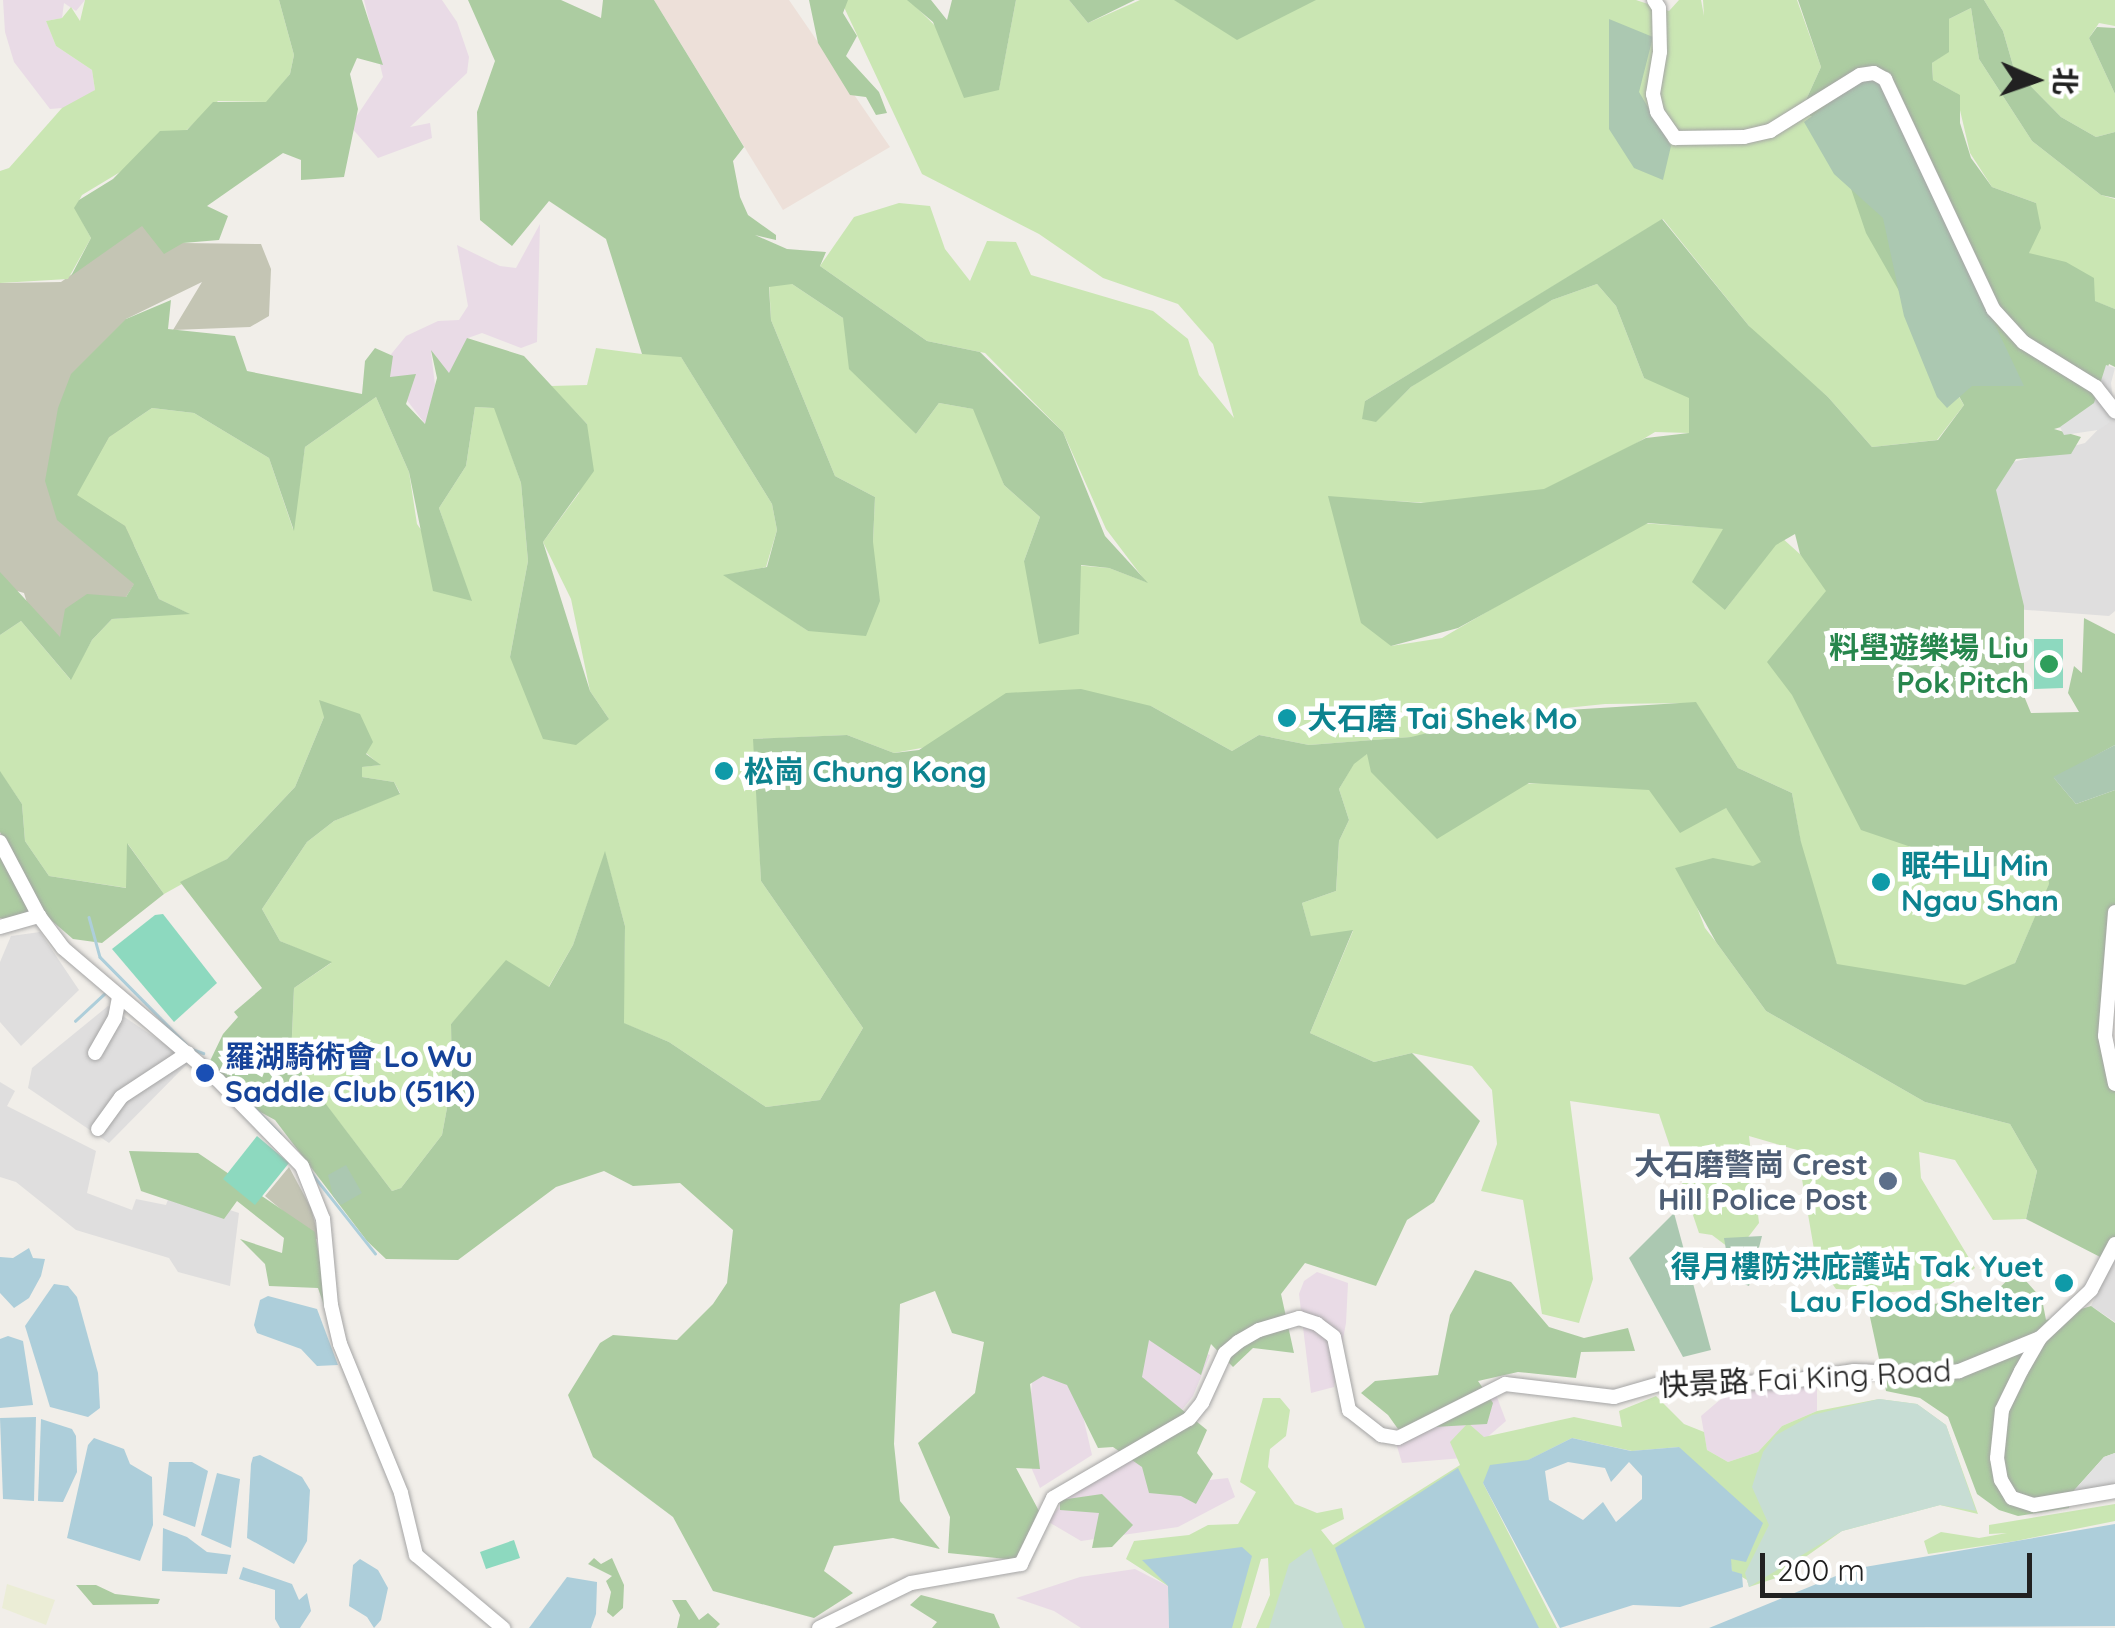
<!DOCTYPE html>
<meta charset="utf-8">
<style>
body{margin:0}
#map{position:relative;width:2115px;height:1628px;overflow:hidden;background:#f1eee9;font-family:Quicksand,"Noto Sans SC",sans-serif}
div>[style]{position:absolute}
.residential>*{inset:0;background:#dfdede}
.industrial>*{inset:0;background:#e9dbe6}
.military>*{inset:0;background:#ede0d9}
.construction>*{inset:0;background:#c4c5b4}
.farmland>*{inset:0;background:#ebedd6}
.grass>*{inset:0;background:#cae6b3}
.forest>*{inset:0;background:#accca1}
.wetland>*{inset:0;background:#c7ddd4}
.cemetery>*{inset:0;background:#abc8b1}
.pitch>*{inset:0;background:#8dd9bf}
.parking>*{inset:0;background:#e1e1e1}
.water>*{inset:0;background:#adceda}
.stream>*{height:2.5px;margin:-1.25px;padding:0 1.25px;transform-origin:1.25px;border-radius:1.25px;background:#adceda}
.roads{filter:drop-shadow(0 0 2px #a5a5a5) drop-shadow(0 0 2px #a5a5a5)}
.minor>*{height:14px;margin:-7px;padding:0 7px;transform-origin:7px;border-radius:7px;background:#fff}
.dots>*{width:28px;height:28px;translate:-50% -50%;box-sizing:border-box;border:5px solid #fff;border-radius:50%}
span{translate:-50% -50%;white-space:nowrap;text-align:center;line-height:1.15;-webkit-text-stroke:10px #fff;paint-order:stroke}
.leisure-label{font-size:30px;color:#27864d;font-weight:700}
.right{translate:-100% -50%;text-align:right}
.culture-label{font-size:30px;color:#0d838f;font-weight:700}
.left{translate:0 -50%;text-align:left}
.transit-label{font-size:30px;color:#164399;font-weight:700}
.service-label{font-size:30px;color:#4e5e75;font-weight:700}
.street-label{font-size:30px;color:#212121}
.north{position:absolute;left:1985px;top:30px;width:100px;height:100px;-webkit-text-stroke:8px #fff;paint-order:stroke;rotate:92deg;font-size:28px;font-weight:700;line-height:40px;text-align:center;color:#212121}
.north::after{content:'';display:block;margin:auto;width:35px;height:45px;background:#212121;clip-path:polygon(50% 0,100% 100%,50% 72%,0 100%)}
.scale{position:absolute;left:1760px;top:1553px;width:272px;height:45px;box-sizing:border-box;border:5px solid #212121;border-top:0;padding-left:12px;font-size:30px;line-height:35px;white-space:nowrap;color:#212121;-webkit-text-stroke:8px #fff;paint-order:stroke}
</style>
<div id="map">
<div class="residential">
<i style="clip-path:polygon(2115px 412px,2115px 611px,2109px 616px,2014px 609px,1979px 471px,2085px 443px)"></i>
<i style="clip-path:polygon(40px 932px,79px 990px,21px 1046px,0 1022px,0 962px,11px 936px)"></i>
<i style="clip-path:polygon(108px 1006px,190px 1061px,109px 1143px,28px 1088px,32px 1068px)"></i>
<i style="clip-path:polygon(0 1082px,15px 1091px,7px 1106px,96px 1151px,87px 1193px,132px 1210px,136px 1199px,166px 1205px,171px 1191px,239px 1213px,230px 1286px,178px 1272px,169px 1258px,76px 1230px,16px 1182px,0 1177px)"></i>
<i style="clip-path:polygon(2115px 1257px,2115px 1322px,2091px 1306px)"></i>
</div>
<div class="industrial">
<i style="clip-path:polygon(3px 0,85px 0,76px 11px,64px 3px,62px 18px,46px 21px,56px 46px,92px 70px,95px 90px,74px 107px,50px 109px,14px 62px,5px 32px)"></i>
<i style="clip-path:polygon(364px 0,442px 0,457px 22px,469px 57px,467px 73px,410px 127px,430px 123px,432px 138px,378px 158px,350px 126px,383px 77px)"></i>
<i style="clip-path:polygon(540px 224px,537px 342px,521px 348px,482px 333px,468px 338px,451px 376px,431px 352px,435px 385px,426px 425px,389px 377px,388px 358px,406px 336px,438px 321px,459px 320px,468px 306px,457px 245px,500px 266px,516px 268px)"></i>
<i style="clip-path:polygon(1317px 1272px,1348px 1283px,1346px 1323px,1334px 1387px,1311px 1393px,1299px 1294px,1304px 1281px)"></i>
<i style="clip-path:polygon(1103px 1318px,1210px 1355px,1193px 1396px,1177px 1416px,1112px 1441px)"></i>
<i style="clip-path:polygon(1034px 1363px,1071px 1365px,1092px 1455px,1040px 1488px,1025px 1453px)"></i>
<i style="clip-path:polygon(1492px 1384px,1506px 1421px,1463px 1458px,1402px 1463px,1393px 1433px)"></i>
<i style="clip-path:polygon(1817px 1386px,1817px 1411px,1782px 1426px,1758px 1452px,1728px 1462px,1707px 1450px,1701px 1416px,1728px 1393px)"></i>
<i style="clip-path:polygon(1155px 1445px,1163px 1485px,1228px 1478px,1235px 1497px,1178px 1527px,1081px 1541px,1047px 1521px,1074px 1491px)"></i>
<i style="clip-path:polygon(1135px 1569px,1168px 1586px,1169px 1628px,1081px 1628px,1054px 1611px,1016px 1598px,1080px 1577px)"></i>
</div>
<div class="military">
<i style="clip-path:polygon(654px 0,789px 0,890px 147px,783px 210px)"></i>
</div>
<div class="construction">
<i style="clip-path:polygon(142px 225px,183px 243px,261px 244px,271px 269px,269px 316px,250px 327px,173px 330px,202px 282px,126px 319px,135px 583px,126px 597px,60px 638px,34px 626px,24px 593px,0 586px,0 283px,61px 282px)"></i>
<i style="clip-path:polygon(289px 1167px,311px 1208px,320px 1242px,265px 1196px)"></i>
</div>
<div class="farmland">
<i style="clip-path:polygon(7px 1584px,55px 1600px,46px 1625px,2px 1608px)"></i>
</div>
<div class="grass">
<i style="clip-path:polygon(85px 0,279px 0,294px 55px,290px 74px,267px 102px,218px 101px,180px 136px,82px 195px,75px 208px,91px 238px,68px 279px,0 283px,0 171px,9px 168px,62px 108px,95px 90px,92px 70px,56px 46px,46px 21px,62px 18px,71px 7px,80px 21px)"></i>
<i style="clip-path:polygon(846px 0,909px 0,999px 89px,1016px 0,1069px 0,1088px 23px,1140px 0,1175px 0,1237px 39px,1312px 0,1636px 0,1669px 11px,1679px 0,1701px 0,1704px 16px,1703px 0,1797px 0,1821px 67px,1806px 100px,1827px 118px,1916px 327px,1964px 405px,1937px 440px,1872px 447px,1828px 397px,1757px 336px,1663px 219px,1365px 401px,1376px 421px,1411px 387px,1477px 342px,1552px 300px,1597px 284px,1616px 306px,1644px 378px,1689px 391px,1690px 433px,1655px 432px,1552px 494px,1428px 503px,1329px 497px,1391px 646px,1442px 638px,1639px 523px,1731px 529px,1725px 610px,1781px 537px,1832px 583px,1979px 870px,2045px 855px,2052px 878px,2015px 963px,1966px 995px,1839px 971px,1804px 861px,1792px 793px,1738px 768px,1696px 703px,1605px 704px,1507px 714px,1425px 736px,1309px 745px,1259px 735px,1232px 751px,1151px 706px,894px 753px,847px 735px,754px 739px,761px 881px,863px 1028px,820px 1100px,766px 1107px,669px 1042px,623px 1023px,625px 926px,605px 853px,573px 945px,548px 988px,476px 999px,451px 1024px,452px 1081px,442px 1135px,401px 1188px,392px 1191px,291px 1059px,294px 988px,331px 963px,280px 941px,262px 909px,307px 842px,334px 821px,400px 793px,394px 782px,362px 777px,361px 767px,380px 765px,324px 717px,295px 787px,227px 859px,164px 894px,128px 844px,127px 888px,49px 876px,25px 841px,22px 804px,0 772px,0 635px,21px 621px,70px 679px,92px 640px,112px 619px,187px 613px,159px 599px,125px 526px,76px 495px,109px 437px,152px 408px,194px 413px,269px 458px,293px 529px,305px 447px,376px 397px,409px 472px,417px 524px,471px 601px,439px 508px,466px 466px,475px 407px,495px 408px,521px 483px,528px 561px,510px 657px,609px 719px,590px 691px,571px 599px,543px 542px,579px 493px,587px 424px,551px 386px,587px 385px,596px 348px,642px 354px,678px 352px,772px 504px,777px 530px,766px 567px,726px 575px,808px 631px,873px 542px,875px 497px,835px 476px,771px 320px,769px 281px,792px 284px,843px 318px,916px 434px,939px 403px,979px 410px,1004px 485px,1040px 517px,1024px 561px,1109px 568px,1146px 582px,1106px 529px,1063px 432px,985px 353px,927px 341px,820px 266px,854px 217px,899px 203px,930px 206px,945px 249px,970px 281px,987px 241px,1016px 242px,1031px 275px,1153px 311px,1188px 339px,1199px 375px,1234px 418px,1213px 344px,1178px 304px,1103px 278px,1039px 234px,922px 174px,843px 5px)"></i>
<i style="clip-path:polygon(1984px 0,2115px 0,2115px 26px,2099px 23px,2089px 38px,2115px 94px,2115px 132px,2096px 137px,2061px 117px,2014px 69px,2003px 31px)"></i>
<i style="clip-path:polygon(1971px 8px,1979px 59px,2032px 141px,2101px 195px,2115px 199px,2115px 309px,2094px 301px,2029px 253px,2036px 203px,1992px 187px,1970px 153px,1956px 93px,1933px 80px,1932px 63px,1949px 51px,1949px 19px)"></i>
<i style="clip-path:polygon(1368px 753px,1518px 784px,1636px 780px,1726px 808px,1764px 853px,1758px 875px,1684px 874px,1705px 928px,1716px 942px,1766px 1011px,1925px 1102px,2010px 1124px,2037px 1171px,2026px 1219px,1993px 1220px,1955px 1160px,1919px 1152px,1921px 1178px,1975px 1268px,1945px 1288px,1892px 1292px,1836px 1289px,1816px 1261px,1797px 1150px,1749px 1136px,1759px 1223px,1736px 1253px,1712px 1235px,1699px 1233px,1659px 1114px,1570px 1101px,1593px 1279px,1579px 1323px,1542px 1314px,1523px 1200px,1481px 1191px,1497px 1144px,1492px 1090px,1472px 1066px,1412px 1053px,1374px 1062px,1310px 1033px,1353px 931px,1311px 937px,1302px 903px,1336px 891px,1339px 841px,1349px 820px,1339px 789px,1354px 763px)"></i>
<i style="clip-path:polygon(1656px 1396px,1684px 1424px,1704px 1432px,1707px 1450px,1728px 1462px,1758px 1452px,1782px 1426px,1817px 1411px,1879px 1399px,1917px 1404px,1946px 1425px,1978px 1514px,1940px 1505px,1842px 1531px,1776px 1578px,1749px 1587px,1747px 1580px,1732px 1571px,1730px 1558px,1679px 1447px,1632px 1451px,1572px 1438px,1483px 1483px,1557px 1628px,1256px 1628px,1270px 1595px,1268px 1558px,1261px 1559px,1241px 1628px,1171px 1628px,1168px 1586px,1126px 1559px,1134px 1541px,1189px 1535px,1208px 1525px,1238px 1524px,1256px 1492px,1240px 1482px,1263px 1398px,1280px 1398px,1290px 1410px,1286px 1436px,1270px 1449px,1268px 1467px,1295px 1504px,1317px 1513px,1342px 1508px,1344px 1519px,1321px 1530px,1333px 1545px,1460px 1465px,1450px 1442px,1468px 1423px,1484px 1437px,1574px 1417px,1622px 1427px,1619px 1411px)"></i>
<i style="clip-path:polygon(2115px 1504px,2115px 1521px,2016px 1541px,1928px 1554px,1924px 1541px,1941px 1532px,1979px 1538px,2007px 1533px,1989px 1534px,1989px 1525px)"></i>
</div>
<div class="forest">
<i style="clip-path:polygon(279px 0,362px 0,383px 65px,357px 58px,350px 74px,358px 109px,344px 177px,301px 180px,301px 160px,283px 153px,207px 206px,228px 216px,219px 240px,183px 243px,164px 254px,142px 226px,71px 276px,91px 238px,74px 208px,79px 200px,113px 179px,160px 131px,187px 130px,213px 102px,266px 102px,290px 74px,294px 55px)"></i>
<i style="clip-path:polygon(468px 0,561px 0,601px 18px,603px 0,654px 0,744px 147px,733px 161px,740px 197px,748px 215px,776px 235px,776px 240px,755px 235px,787px 249px,826px 252px,820px 266px,927px 341px,980px 352px,1063px 432px,1105px 536px,1148px 583px,1109px 568px,1081px 565px,1079px 634px,1039px 644px,1024px 561px,1040px 517px,1004px 485px,973px 409px,939px 403px,916px 434px,849px 369px,843px 318px,792px 284px,769px 287px,771px 320px,835px 476px,875px 497px,873px 542px,880px 601px,866px 636px,808px 631px,723px 575px,767px 567px,777px 530px,772px 504px,681px 357px,642px 354px,606px 239px,549px 201px,512px 246px,480px 220px,477px 112px,495px 61px)"></i>
<i style="clip-path:polygon(809px 0,848px 0,843px 13px,857px 36px,846px 56px,879px 92px,887px 113px,876px 115px,866px 97px,850px 95px,818px 43px)"></i>
<i style="clip-path:polygon(907px 0,931px 0,947px 20px,952px 0,1016px 0,999px 90px,964px 98px,933px 22px)"></i>
<i style="clip-path:polygon(1069px 0,1135px 0,1088px 23px)"></i>
<i style="clip-path:polygon(1174px 0,1316px 0,1237px 40px)"></i>
<i style="clip-path:polygon(1798px 0,1984px 0,2003px 31px,2014px 69px,2061px 117px,2096px 137px,2115px 132px,2115px 198px,2101px 195px,2032px 141px,1979px 59px,1971px 8px,1949px 19px,1949px 52px,1932px 63px,1933px 80px,1960px 95px,1960px 123px,1971px 158px,1992px 187px,2036px 203px,2041px 228px,2029px 253px,2066px 262px,2094px 278px,2095px 301px,2115px 309px,2115px 367px,2109px 364px,2095px 404px,2068px 425px,2054px 429px,2081px 437px,2071px 454px,2016px 459px,1996px 490px,2024px 606px,2024px 696px,2031px 713px,2079px 712px,2068px 693px,2074px 666px,2082px 673px,2084px 618px,2115px 634px,2115px 745px,2054px 778px,2076px 804px,2115px 790px,2115px 1000px,2111px 995px,2105px 1036px,2115px 1084px,2115px 1244px,2106px 1260px,2026px 1219px,2037px 1171px,2010px 1124px,1925px 1102px,1766px 1011px,1716px 942px,1675px 868px,1713px 858px,1753px 866px,1761px 862px,1726px 808px,1680px 833px,1649px 790px,1529px 783px,1437px 839px,1371px 772px,1367px 754px,1354px 764px,1339px 789px,1349px 820px,1339px 841px,1336px 891px,1302px 903px,1311px 936px,1353px 930px,1310px 1033px,1374px 1062px,1412px 1053px,1480px 1121px,1434px 1202px,1407px 1220px,1376px 1286px,1305px 1263px,1281px 1294px,1294px 1353px,1253px 1348px,1233px 1367px,1211px 1344px,1201px 1375px,1149px 1340px,1142px 1377px,1207px 1430px,1197px 1453px,1213px 1474px,1196px 1504px,1181px 1496px,1149px 1493px,1142px 1467px,1113px 1447px,1098px 1448px,1067px 1385px,1043px 1376px,1030px 1384px,1040px 1469px,1016px 1468px,1039px 1511px,1016px 1560px,948px 1553px,950px 1517px,918px 1443px,975px 1393px,984px 1342px,952px 1333px,935px 1291px,900px 1304px,894px 1444px,900px 1501px,940px 1549px,893px 1538px,834px 1546px,824px 1571px,853px 1593px,814px 1618px,713px 1591px,673px 1517px,593px 1457px,568px 1395px,600px 1343px,613px 1335px,677px 1340px,713px 1304px,727px 1283px,733px 1230px,680px 1183px,633px 1186px,604px 1171px,556px 1187px,458px 1260px,386px 1259px,367px 1241px,275px 1120px,253px 1108px,209px 1063px,223px 1034px,238px 1017px,234px 1012px,262px 988px,180px 882px,227px 859px,295px 787px,324px 717px,319px 700px,360px 714px,373px 742px,366px 754px,381px 765px,362px 767px,362px 777px,394px 782px,400px 794px,334px 821px,307px 842px,262px 909px,280px 941px,332px 962px,294px 988px,291px 1058px,392px 1191px,401px 1188px,442px 1135px,452px 1081px,451px 1024px,506px 960px,549px 987px,573px 945px,605px 851px,625px 926px,624px 1023px,669px 1042px,766px 1107px,820px 1100px,863px 1028px,761px 881px,753px 739px,847px 735px,894px 753px,919px 750px,1006px 693px,1081px 689px,1151px 706px,1232px 751px,1259px 735px,1309px 745px,1411px 737px,1506px 714px,1696px 702px,1738px 768px,1792px 793px,1801px 842px,1837px 964px,1965px 985px,2015px 963px,2049px 884px,2046px 855px,1979px 870px,1861px 830px,1792px 695px,1767px 662px,1826px 591px,1800px 554px,1795px 534px,1776px 545px,1725px 610px,1692px 582px,1723px 529px,1648px 523px,1458px 628px,1391px 646px,1361px 623px,1328px 496px,1421px 503px,1544px 489px,1646px 438px,1689px 433px,1689px 398px,1644px 378px,1616px 306px,1597px 284px,1552px 300px,1411px 387px,1376px 422px,1362px 419px,1365px 401px,1662px 219px,1749px 326px,1828px 397px,1872px 447px,1938px 440px,1964px 405px,1866px 233px,1827px 118px,1810px 116px,1806px 100px,1821px 67px)"></i>
<i style="clip-path:polygon(2097px 27px,2115px 28px,2115px 94px,2089px 38px)"></i>
<i style="clip-path:polygon(171px 300px,168px 329px,235px 336px,247px 371px,362px 394px,365px 361px,375px 348px,393px 356px,390px 377px,416px 374px,406px 404px,425px 424px,437px 378px,431px 350px,449px 373px,467px 338px,524px 356px,587px 424px,594px 471px,543px 542px,590px 691px,609px 719px,576px 745px,543px 739px,510px 657px,528px 561px,521px 483px,494px 408px,475px 407px,466px 466px,439px 508px,472px 601px,433px 591px,409px 472px,376px 397px,305px 447px,294px 531px,269px 458px,194px 413px,152px 408px,109px 437px,77px 495px,125px 526px,159px 599px,190px 614px,112px 619px,92px 640px,71px 680px,21px 621px,0 635px,0 572px,60px 637px,65px 609px,87px 594px,126px 597px,134px 584px,57px 520px,45px 481px,58px 408px,71px 374px,126px 319px)"></i>
<i style="clip-path:polygon(0 771px,22px 804px,25px 841px,49px 876px,126px 888px,127px 843px,164px 894px,102px 943px,73px 939px,44px 914px,0 832px)"></i>
<i style="clip-path:polygon(0 848px,33px 912px,12px 920px,0 918px)"></i>
<i style="clip-path:polygon(129px 1151px,198px 1153px,315px 1232px,331px 1326px,318px 1288px,269px 1286px,265px 1264px,240px 1239px,282px 1253px,284px 1238px,237px 1201px,224px 1219px,141px 1191px)"></i>
<i style="clip-path:polygon(1475px 1270px,1511px 1282px,1549px 1327px,1584px 1338px,1628px 1328px,1635px 1351px,1581px 1352px,1576px 1378px,1518px 1372px,1478px 1381px,1493px 1403px,1487px 1424px,1398px 1429px,1388px 1415px,1361px 1393px,1375px 1381px,1438px 1375px,1450px 1315px)"></i>
<i style="clip-path:polygon(2017px 1271px,2042px 1299px,2046px 1320px,2091px 1306px,2115px 1323px,2115px 1453px,2104px 1457px,2070px 1495px,2069px 1508px,2018px 1516px,1999px 1510px,1977px 1494px,1948px 1417px,1920px 1398px,1886px 1391px,1868px 1308px,1962px 1302px,1991px 1296px)"></i>
<i style="clip-path:polygon(1102px 1494px,1133px 1525px,1112px 1547px,1092px 1548px,1099px 1513px,1060px 1510px,1060px 1500px)"></i>
<i style="clip-path:polygon(594px 1558px,601px 1564px,612px 1558px,624px 1585px,623px 1608px,613px 1617px,607px 1612px,611px 1592px,606px 1581px,612px 1576px,588px 1564px)"></i>
<i style="clip-path:polygon(76px 1585px,96px 1585px,115px 1594px,160px 1599px,158px 1604px,93px 1605px)"></i>
<i style="clip-path:polygon(921px 1595px,994px 1614px,1000px 1628px,932px 1628px,937px 1622px,910px 1605px)"></i>
<i style="clip-path:polygon(672px 1600px,686px 1600px,699px 1620px,708px 1613px,720px 1624px,716px 1628px,677px 1628px,680px 1615px)"></i>
</div>
<div class="wetland">
<i style="clip-path:polygon(1879px 1399px,1917px 1404px,1946px 1425px,1976px 1511px,1940px 1505px,1842px 1531px,1749px 1587px,1745px 1573px,1769px 1525px,1752px 1487px,1763px 1452px,1776px 1435px,1812px 1415px)"></i>
<i style="clip-path:polygon(1311px 1548px,1344px 1628px,1269px 1628px,1289px 1564px)"></i>
</div>
<div class="cemetery">
<i style="clip-path:polygon(1609px 19px,1653px 37px,1639px 92px,1671px 146px,1663px 180px,1634px 168px,1609px 129px)"></i>
<i style="clip-path:polygon(1864px 78px,1881px 84px,2024px 386px,1972px 386px,1947px 408px,1937px 397px,1904px 316px,1883px 218px,1834px 174px,1804px 122px)"></i>
<i style="clip-path:polygon(2115px 745px,2115px 790px,2076px 804px,2053px 777px)"></i>
<i style="clip-path:polygon(346px 1165px,362px 1193px,341px 1205px,333px 1196px,328px 1175px)"></i>
<i style="clip-path:polygon(1674px 1213px,1711px 1350px,1683px 1357px,1629px 1258px)"></i>
<i style="clip-path:polygon(1762px 1236px,1749px 1286px,1731px 1279px,1724px 1238px)"></i>
</div>
<div class="pitch">
<i style="clip-path:polygon(2034px 639px,2063px 639px,2063px 688px,2034px 689px)"></i>
<i style="clip-path:polygon(163px 914px,217px 983px,174px 1022px,112px 949px,155px 915px)"></i>
<i style="clip-path:polygon(257px 1136px,289px 1163px,255px 1205px,223px 1179px)"></i>
<i style="clip-path:polygon(514px 1540px,520px 1558px,486px 1569px,480px 1552px)"></i>
</div>
<div class="parking">
<i style="clip-path:polygon(2106px 365px,2115px 368px,2111px 383px,2115px 419px,2098px 430px,2064px 435px,2060px 427px,2094px 403px)"></i>
<i style="clip-path:polygon(2115px 1453px,2115px 1484px,2070px 1495px,2104px 1457px)"></i>
</div>
<div class="water">
<i style="clip-path:polygon(29px 1248px,33px 1258px,45px 1259px,41px 1276px,29px 1298px,14px 1308px,0 1293px,0 1257px,13px 1258px)"></i>
<i style="clip-path:polygon(54px 1284px,68px 1286px,77px 1297px,98px 1373px,100px 1408px,88px 1417px,50px 1407px,25px 1326px)"></i>
<i style="clip-path:polygon(268px 1296px,317px 1309px,338px 1365px,317px 1366px,301px 1349px,257px 1333px,254px 1325px,260px 1300px)"></i>
<i style="clip-path:polygon(8px 1336px,23px 1341px,33px 1405px,0 1408px,0 1339px)"></i>
<i style="clip-path:polygon(36px 1417px,34px 1501px,3px 1499px,0 1418px)"></i>
<i style="clip-path:polygon(41px 1419px,72px 1429px,76px 1436px,77px 1472px,63px 1502px,38px 1501px)"></i>
<i style="clip-path:polygon(94px 1438px,124px 1449px,130px 1464px,152px 1477px,153px 1525px,140px 1561px,67px 1538px,88px 1445px)"></i>
<i style="clip-path:polygon(evenodd,1572px 1438px,1631px 1451px,1679px 1447px,1763px 1523px,1746px 1562px,1731px 1559px,1732px 1571px,1742px 1574px,1743px 1587px,1680px 1607px,1633px 1605px,1560px 1628px,1483px 1483px,1490px 1465px,1528px 1460px,1572px 1438px,1568px 1462px,1605px 1468px,1611px 1482px,1629px 1462px,1642px 1476px,1642px 1499px,1616px 1522px,1603px 1502px,1583px 1520px,1549px 1500px,1545px 1471px,1568px 1462px)"></i>
<i style="clip-path:polygon(260px 1455px,302px 1477px,310px 1490px,307px 1541px,294px 1564px,247px 1538px,251px 1464px,253px 1457px)"></i>
<i style="clip-path:polygon(169px 1462px,192px 1462px,208px 1471px,195px 1527px,163px 1515px)"></i>
<i style="clip-path:polygon(1458px 1468px,1539px 1628px,1365px 1628px,1335px 1548px)"></i>
<i style="clip-path:polygon(217px 1473px,240px 1479px,231px 1548px,201px 1535px)"></i>
<i style="clip-path:polygon(2115px 1524px,2115px 1626px,1709px 1628px,1853px 1569px)"></i>
<i style="clip-path:polygon(163px 1528px,187px 1537px,207px 1552px,231px 1555px,227px 1574px,162px 1571px)"></i>
<i style="clip-path:polygon(1242px 1547px,1252px 1556px,1232px 1628px,1169px 1628px,1168px 1586px,1142px 1560px)"></i>
<i style="clip-path:polygon(360px 1559px,378px 1570px,388px 1588px,381px 1620px,374px 1628px,367px 1617px,349px 1606px,353px 1565px)"></i>
<i style="clip-path:polygon(243px 1567px,292px 1584px,299px 1600px,307px 1593px,311px 1611px,300px 1628px,280px 1628px,275px 1619px,275px 1590px,239px 1579px)"></i>
<i style="clip-path:polygon(567px 1577px,597px 1582px,596px 1614px,591px 1628px,529px 1628px)"></i>
</div>
<div class="stream">
<i style="left:89px;top:917px;width:41px;rotate:74.6deg"></i>
<i style="left:100px;top:957px;width:122px;rotate:45.3deg"></i>
<i style="left:75px;top:1021px;width:40px;rotate:-43deg"></i>
<i style="left:192px;top:1049px;width:12px;rotate:20deg"></i>
<i style="left:233px;top:1086px;width:67px;rotate:45.6deg"></i>
<i style="left:310px;top:1171px;width:105px;rotate:51.6deg"></i>
</div>
<div class="roads">
<div class="minor">
<i style="left:1654px;top:0;width:9px;rotate:58deg"></i>
<i style="left:1659px;top:8px;width:44px;rotate:88.7deg"></i>
<i style="left:1660px;top:52px;width:43px;rotate:99.5deg"></i>
<i style="left:1653px;top:94px;width:18px;rotate:77deg"></i>
<i style="left:1657px;top:112px;width:32px;rotate:55deg"></i>
<i style="left:1675px;top:138px;width:69px;rotate:-0.8deg"></i>
<i style="left:1744px;top:137px;width:27px;rotate:-13deg"></i>
<i style="left:1770px;top:131px;width:106px;rotate:-31.9deg"></i>
<i style="left:1860px;top:75px;width:14px;rotate:-8deg"></i>
<i style="left:1874px;top:73px;width:13px;rotate:29deg"></i>
<i style="left:1885px;top:79px;width:254px;rotate:64.8deg"></i>
<i style="left:1993px;top:309px;width:45px;rotate:47.7deg"></i>
<i style="left:2023px;top:342px;width:86px;rotate:31.7deg"></i>
<i style="left:2096px;top:387px;width:31px;rotate:52deg"></i>
<i style="left:0;top:842px;width:84px;rotate:62.2deg"></i>
<i style="left:39px;top:916px;width:40px;rotate:53deg"></i>
<i style="left:63px;top:948px;width:204px;rotate:40.4deg"></i>
<i style="left:218px;top:1080px;width:120px;rotate:45.7deg"></i>
<i style="left:302px;top:1166px;width:57px;rotate:68.4deg"></i>
<i style="left:323px;top:1219px;width:86px;rotate:84.7deg"></i>
<i style="left:331px;top:1305px;width:40px;rotate:77deg"></i>
<i style="left:340px;top:1344px;width:161px;rotate:67.7deg"></i>
<i style="left:401px;top:1493px;width:64px;rotate:76.4deg"></i>
<i style="left:416px;top:1555px;width:114px;rotate:40deg"></i>
<i style="left:2115px;top:912px;width:124px;rotate:94.6deg"></i>
<i style="left:2105px;top:1036px;width:49px;rotate:78.2deg"></i>
<i style="left:0;top:927px;width:41px;rotate:-15.8deg"></i>
<i style="left:95px;top:1053px;width:40px;rotate:-60.3deg"></i>
<i style="left:115px;top:1018px;width:21px;rotate:-79deg"></i>
<i style="left:98px;top:1129px;width:39px;rotate:-54deg"></i>
<i style="left:121px;top:1097px;width:80px;rotate:-33.3deg"></i>
<i style="left:2115px;top:1244px;width:52px;rotate:117.6deg"></i>
<i style="left:2091px;top:1290px;width:70px;rotate:136.7deg"></i>
<i style="left:2040px;top:1338px;width:38px;rotate:120deg"></i>
<i style="left:2021px;top:1371px;width:43px;rotate:116deg"></i>
<i style="left:2002px;top:1410px;width:48px;rotate:95.9deg"></i>
<i style="left:1997px;top:1458px;width:22px;rotate:80deg"></i>
<i style="left:2001px;top:1480px;width:21px;rotate:59deg"></i>
<i style="left:2012px;top:1498px;width:23px;rotate:18deg"></i>
<i style="left:2034px;top:1505px;width:82px;rotate:-9.8deg"></i>
<i style="left:819px;top:1628px;width:102px;rotate:-26.1deg"></i>
<i style="left:911px;top:1583px;width:112px;rotate:-9.8deg"></i>
<i style="left:1021px;top:1564px;width:73px;rotate:-64.1deg"></i>
<i style="left:1053px;top:1498px;width:157px;rotate:-30.2deg"></i>
<i style="left:1189px;top:1419px;width:21px;rotate:-51deg"></i>
<i style="left:1202px;top:1403px;width:55px;rotate:-65.3deg"></i>
<i style="left:1225px;top:1353px;width:17px;rotate:-40deg"></i>
<i style="left:1238px;top:1342px;width:24px;rotate:-30deg"></i>
<i style="left:1259px;top:1330px;width:42px;rotate:-16.7deg"></i>
<i style="left:1299px;top:1318px;width:19px;rotate:18deg"></i>
<i style="left:1317px;top:1324px;width:21px;rotate:37deg"></i>
<i style="left:1334px;top:1337px;width:75px;rotate:78.4deg"></i>
<i style="left:1349px;top:1410px;width:41px;rotate:38deg"></i>
<i style="left:1381px;top:1435px;width:17px;rotate:10deg"></i>
<i style="left:1398px;top:1438px;width:120px;rotate:-26.8deg"></i>
<i style="left:1505px;top:1384px;width:110px;rotate:6.8deg"></i>
<i style="left:1614px;top:1397px;width:47px;rotate:-16.1deg"></i>
<i style="left:1659px;top:1384px;width:127px;rotate:-0.9deg"></i>
<i style="left:1786px;top:1382px;width:69px;rotate:-9.2deg"></i>
<i style="left:1854px;top:1371px;width:73px;rotate:2.4deg"></i>
<i style="left:1927px;top:1374px;width:32px;rotate:-5deg"></i>
<i style="left:1959px;top:1371px;width:87px;rotate:-22.2deg"></i>
</div>
</div>
<div class="dots">
<i style="left:2049px;top:664px;background:#2e9e5b"></i>
<i style="left:1287px;top:718px;background:#0f9aa8"></i>
<i style="left:724px;top:771px;background:#0f9aa8"></i>
<i style="left:1881px;top:882px;background:#0f9aa8"></i>
<i style="left:205px;top:1073px;background:#1a4fb4"></i>
<i style="left:1888px;top:1181px;background:#5c6f8a"></i>
<i style="left:2064px;top:1283px;background:#0f9aa8"></i>
</div>
<div class="leisure-label">
<span class="right" style="left:2029px;top:664px">料壆遊樂場 Liu<br>Pok Pitch</span>
</div>
<div class="culture-label">
<span class="left" style="left:1307px;top:718px">大石磨 Tai Shek Mo</span>
<span class="left" style="left:744px;top:771px">松崗 Chung Kong</span>
<span class="left" style="left:1901px;top:882px">眠牛山 Min<br>Ngau Shan</span>
<span class="right" style="left:2044px;top:1283px">得月樓防洪庇護站 Tak Yuet<br>Lau Flood Shelter</span>
</div>
<div class="transit-label">
<span class="left" style="left:225px;top:1073px">羅湖騎術會 Lo Wu<br>Saddle Club (51K)</span>
</div>
<div class="service-label">
<span class="right" style="left:1868px;top:1181px">大石磨警崗 Crest<br>Hill Police Post</span>
</div>
<div class="street-label">
<span style="left:1805px;top:1378px;rotate:-3deg">快景路 Fai King Road</span>
</div>
<div class="north">北</div>
<div class="scale">200 m</div>
</div>
